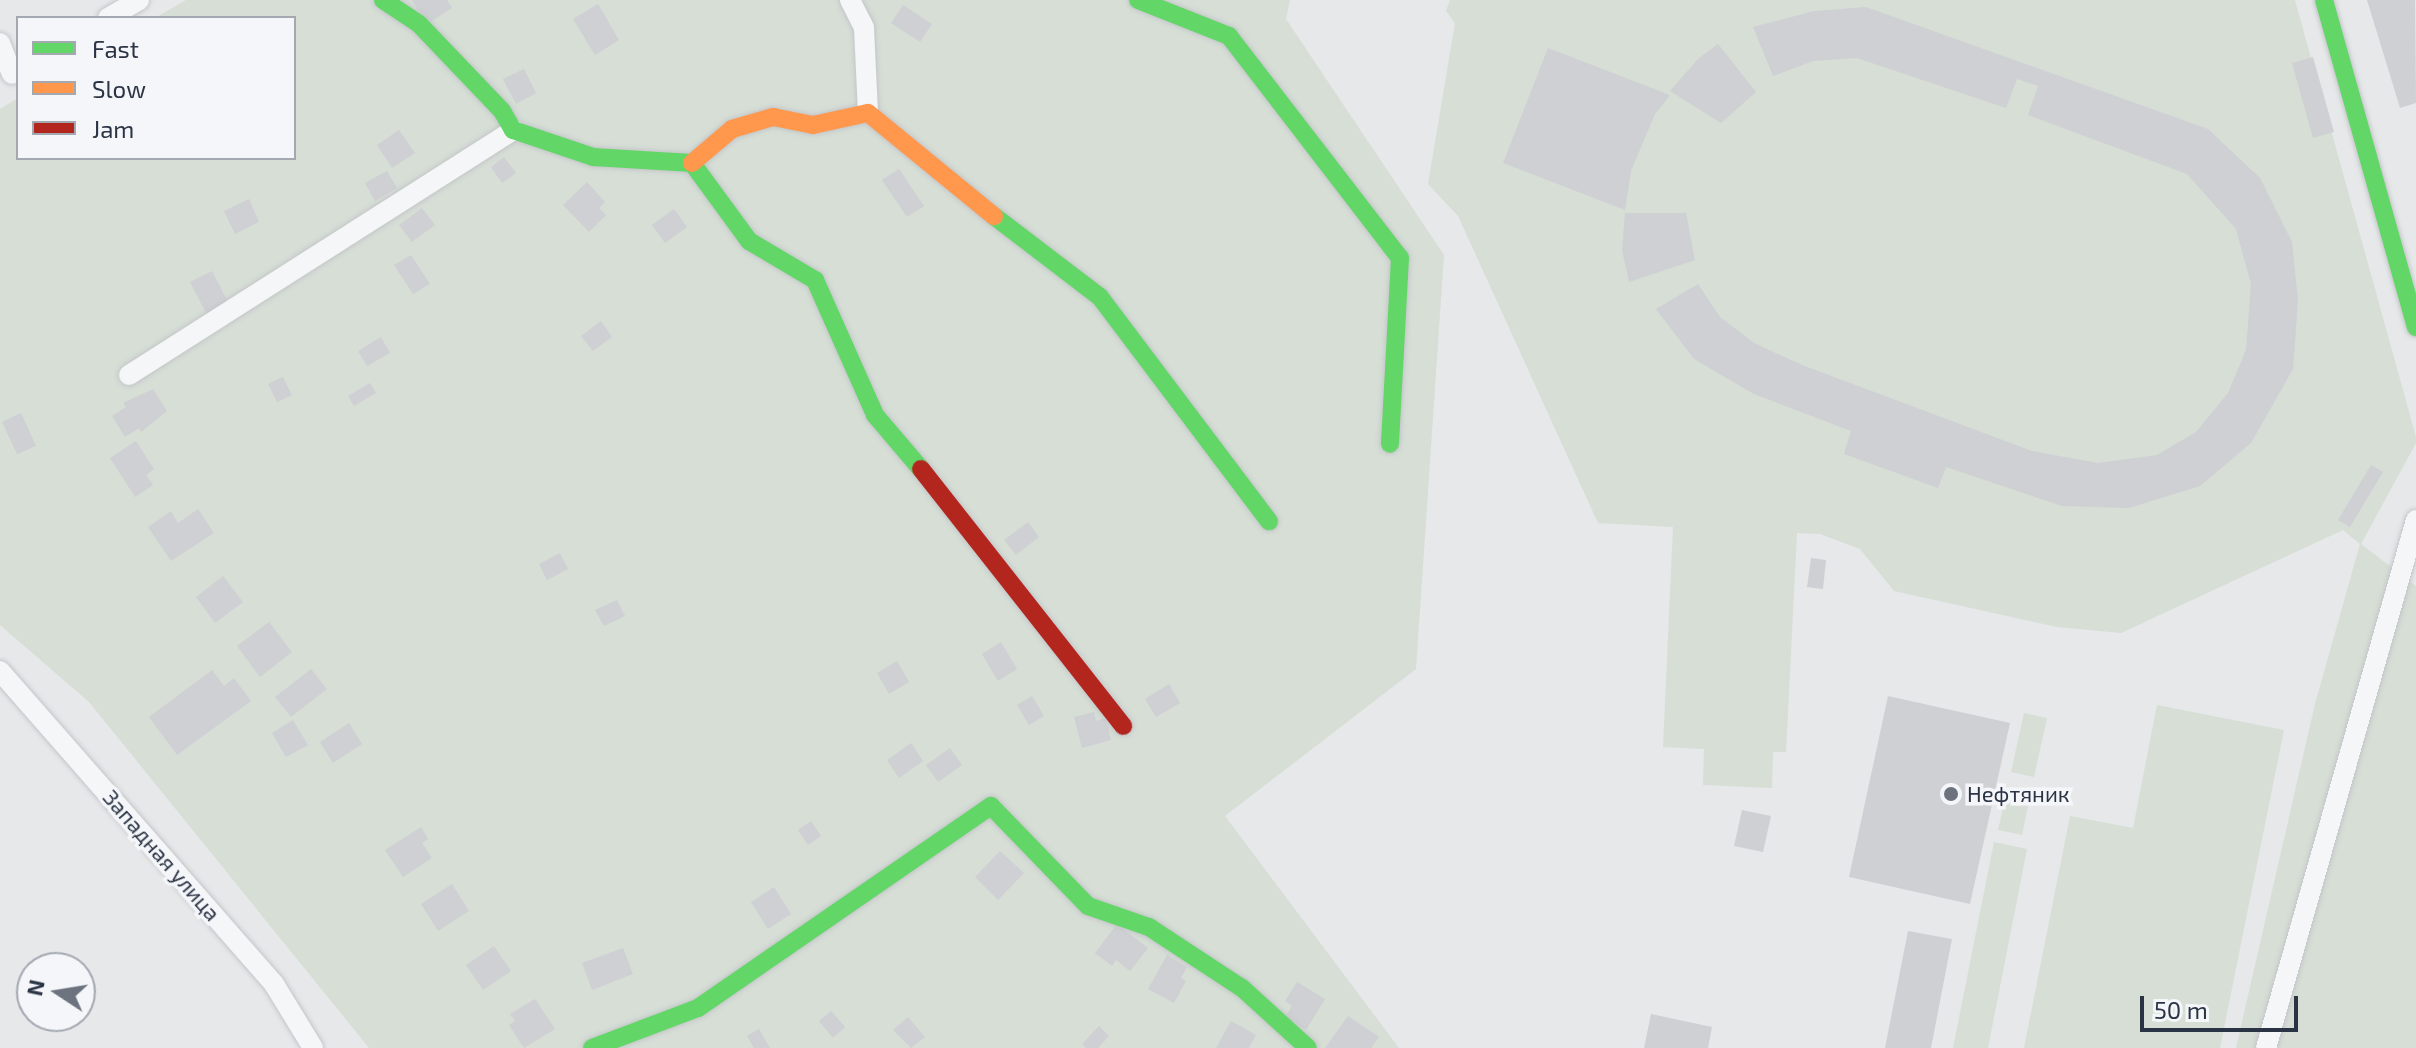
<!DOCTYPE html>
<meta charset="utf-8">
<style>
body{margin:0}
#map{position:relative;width:2416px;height:1048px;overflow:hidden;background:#e6e8ea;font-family:"Exo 2",sans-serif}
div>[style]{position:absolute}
.green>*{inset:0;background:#d6ded6}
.building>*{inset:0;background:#ced0d3}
.roads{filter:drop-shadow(0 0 2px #c4c6c8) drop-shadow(0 0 2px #c4c6c8)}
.street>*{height:20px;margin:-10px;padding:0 10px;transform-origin:10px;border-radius:10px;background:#f5f6f7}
.fast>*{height:18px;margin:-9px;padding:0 9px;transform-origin:9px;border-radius:9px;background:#63d668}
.slow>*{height:18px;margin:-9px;padding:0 9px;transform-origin:9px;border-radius:9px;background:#ff974d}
.jam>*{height:18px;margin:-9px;padding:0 9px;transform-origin:9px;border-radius:9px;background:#b3261e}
.dots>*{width:22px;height:22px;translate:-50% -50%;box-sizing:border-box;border:4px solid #f4f6f9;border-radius:50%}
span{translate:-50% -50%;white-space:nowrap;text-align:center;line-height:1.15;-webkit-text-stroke:7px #f4f6f9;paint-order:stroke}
.poi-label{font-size:22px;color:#2b3445}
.left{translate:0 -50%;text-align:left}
.street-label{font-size:22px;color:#2b3445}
.legend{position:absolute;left:16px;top:16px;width:280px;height:144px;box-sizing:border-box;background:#f4f6f9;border:2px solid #a4a8b1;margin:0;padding:10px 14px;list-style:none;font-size:24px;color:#2b3445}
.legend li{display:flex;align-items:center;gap:16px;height:40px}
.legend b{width:40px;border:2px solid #a4a8b1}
.north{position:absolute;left:16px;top:952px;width:80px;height:80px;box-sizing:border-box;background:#f4f6f9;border:2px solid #a4a8b1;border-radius:50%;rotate:282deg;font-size:22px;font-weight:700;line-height:32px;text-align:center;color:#2b3445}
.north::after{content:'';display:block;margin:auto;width:28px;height:36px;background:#6c737f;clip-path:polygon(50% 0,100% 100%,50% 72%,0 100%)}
.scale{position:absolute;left:2140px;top:996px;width:158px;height:36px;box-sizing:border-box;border:4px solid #2b3445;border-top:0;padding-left:10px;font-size:24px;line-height:28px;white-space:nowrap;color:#2b3445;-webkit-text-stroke:6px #f4f6f9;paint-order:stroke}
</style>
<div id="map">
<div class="green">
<i style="clip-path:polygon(186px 0,1290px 0,1286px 19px,1444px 255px,1416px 669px,1225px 816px,1399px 1048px,369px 1048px,89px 702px,0 625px,0 109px,18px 98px,18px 158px,294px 158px,294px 18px,155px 18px)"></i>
<i style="clip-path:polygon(1450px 0,2295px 0,2416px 437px,2416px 443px,2361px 544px,2416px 586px,2416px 1048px,2236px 1048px,2315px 704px,2360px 544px,2343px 530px,2121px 633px,2057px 627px,1894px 591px,1860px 549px,1820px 534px,1797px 533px,1786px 752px,1773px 752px,1772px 788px,1703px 785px,1704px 749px,1663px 747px,1673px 527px,1598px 523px,1458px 216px,1428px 184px,1455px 23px,1446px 11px)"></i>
<i style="clip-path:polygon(2157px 705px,2284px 730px,2220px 1048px,2024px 1048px,2070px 816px,2133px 828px)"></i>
<i style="clip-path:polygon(2024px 713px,2047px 718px,2034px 777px,2011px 772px)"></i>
<i style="clip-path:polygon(2007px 791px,2030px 796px,2022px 835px,1998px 830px)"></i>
<i style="clip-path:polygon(1994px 842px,2027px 849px,1988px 1048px,1953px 1048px)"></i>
</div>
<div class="building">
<i style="clip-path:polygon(412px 0,447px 0,452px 8px,427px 24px)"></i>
<i style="clip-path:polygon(2367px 0,2415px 0,2416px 103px,2400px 108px)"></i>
<i style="clip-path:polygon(598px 4px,619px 40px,595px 55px,573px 19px)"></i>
<i style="clip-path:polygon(903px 5px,932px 24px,920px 42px,891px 23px)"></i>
<i style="clip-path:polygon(1866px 7px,2208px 129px,2260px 178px,2292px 242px,2298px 300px,2293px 369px,2251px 443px,2200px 486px,2129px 508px,2062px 506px,1946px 467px,1938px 488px,1844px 454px,1851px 431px,1754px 394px,1694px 359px,1656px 309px,1698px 284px,1720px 317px,1754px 343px,1802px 365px,2032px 451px,2098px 463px,2157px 455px,2196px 432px,2228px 393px,2246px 350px,2251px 284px,2236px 229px,2187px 174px,2028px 115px,2038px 86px,2017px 79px,2006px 108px,1857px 58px,1813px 61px,1773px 76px,1753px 27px,1814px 11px)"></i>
<i style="clip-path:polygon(1718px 44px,1756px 92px,1721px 123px,1670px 91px,1698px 59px)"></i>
<i style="clip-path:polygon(1548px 48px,1670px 95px,1655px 114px,1631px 171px,1625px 210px,1503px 163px)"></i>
<i style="clip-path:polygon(2313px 57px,2334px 132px,2313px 138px,2292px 63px)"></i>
<i style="clip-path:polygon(524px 69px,536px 93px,516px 104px,503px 79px)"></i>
<i style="clip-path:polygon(399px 130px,415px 153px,392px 168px,377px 145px)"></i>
<i style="clip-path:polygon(504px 157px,516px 173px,502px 183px,491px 167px)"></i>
<i style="clip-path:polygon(899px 169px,924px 206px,907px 217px,882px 180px)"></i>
<i style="clip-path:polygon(387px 171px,397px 188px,375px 201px,365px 183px)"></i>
<i style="clip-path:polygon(587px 182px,605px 202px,599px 208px,606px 215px,589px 232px,563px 205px)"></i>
<i style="clip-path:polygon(249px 199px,259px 222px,235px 234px,224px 211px)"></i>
<i style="clip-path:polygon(422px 208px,435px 225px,412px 242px,399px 225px)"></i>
<i style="clip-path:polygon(674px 209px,687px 227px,665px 243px,652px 225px)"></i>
<i style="clip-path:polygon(1625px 213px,1686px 213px,1695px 260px,1629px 282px,1622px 250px)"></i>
<i style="clip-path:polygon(411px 255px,430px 284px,413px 294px,394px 265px)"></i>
<i style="clip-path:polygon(212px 271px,229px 304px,207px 315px,190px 282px)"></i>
<i style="clip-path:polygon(601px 321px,612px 337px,593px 351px,581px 336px)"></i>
<i style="clip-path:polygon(381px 337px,390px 353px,367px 366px,358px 351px)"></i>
<i style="clip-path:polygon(283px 377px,292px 395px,277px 402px,268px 384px)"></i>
<i style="clip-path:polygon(370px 383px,376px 393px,354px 406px,348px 396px)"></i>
<i style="clip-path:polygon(153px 389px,167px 411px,141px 432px,139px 428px,125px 437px,112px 416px,126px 407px,123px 403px)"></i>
<i style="clip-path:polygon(21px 413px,36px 446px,17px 454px,2px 422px)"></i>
<i style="clip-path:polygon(136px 441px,154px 469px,146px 475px,153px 485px,135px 497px,110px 458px)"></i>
<i style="clip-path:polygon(2371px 465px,2383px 472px,2350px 527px,2338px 520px)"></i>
<i style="clip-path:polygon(198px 509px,214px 533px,171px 561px,148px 527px,171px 511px,178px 523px)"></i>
<i style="clip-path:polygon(1028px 522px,1039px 537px,1016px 555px,1004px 540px)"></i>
<i style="clip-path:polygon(560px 553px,568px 569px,547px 580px,539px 564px)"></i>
<i style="clip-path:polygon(1811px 558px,1826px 560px,1823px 589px,1807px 587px)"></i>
<i style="clip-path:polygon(223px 576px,243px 602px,215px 623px,196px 597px)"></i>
<i style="clip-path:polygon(617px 600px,625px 616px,604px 626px,595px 610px)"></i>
<i style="clip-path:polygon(269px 622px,292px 652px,260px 677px,237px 646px)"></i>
<i style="clip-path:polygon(1001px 642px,1017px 669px,998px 681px,982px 654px)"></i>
<i style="clip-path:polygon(897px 661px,909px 682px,889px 694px,877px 673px)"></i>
<i style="clip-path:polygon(311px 669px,327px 689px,291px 717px,275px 697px)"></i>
<i style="clip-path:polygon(212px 670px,224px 686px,234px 678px,251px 701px,177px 755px,149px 717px)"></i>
<i style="clip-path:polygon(1169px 684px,1180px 703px,1156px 717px,1145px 699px)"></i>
<i style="clip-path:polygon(1032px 696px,1044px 716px,1029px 725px,1017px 705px)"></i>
<i style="clip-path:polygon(1888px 696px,2010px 723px,1970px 904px,1849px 877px)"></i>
<i style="clip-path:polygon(1094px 712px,1096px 721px,1106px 718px,1111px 740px,1082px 748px,1074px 717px)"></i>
<i style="clip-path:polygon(293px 720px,308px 745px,286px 757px,272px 733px)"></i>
<i style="clip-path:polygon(349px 723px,362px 744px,333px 763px,320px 742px)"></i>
<i style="clip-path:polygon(911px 743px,923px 761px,899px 778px,887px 760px)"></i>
<i style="clip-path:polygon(950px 748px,962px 765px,938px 782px,926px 765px)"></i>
<i style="clip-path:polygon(1742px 810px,1771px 816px,1763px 852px,1734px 846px)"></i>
<i style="clip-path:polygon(811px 821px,821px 836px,808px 845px,798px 830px)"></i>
<i style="clip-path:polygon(421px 827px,428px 839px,422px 843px,432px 858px,403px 877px,385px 850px)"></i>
<i style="clip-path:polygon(1000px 851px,1024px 873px,998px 900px,975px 877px)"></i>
<i style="clip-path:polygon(452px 884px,469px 911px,438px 931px,421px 904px)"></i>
<i style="clip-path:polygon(774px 887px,791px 914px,768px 929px,751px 902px)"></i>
<i style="clip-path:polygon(1117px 924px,1148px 948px,1130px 971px,1116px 960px,1112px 966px,1095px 953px)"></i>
<i style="clip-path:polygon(1908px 931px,1952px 939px,1931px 1048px,1885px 1048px)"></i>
<i style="clip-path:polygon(494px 946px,511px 971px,483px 990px,466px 965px)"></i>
<i style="clip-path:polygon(623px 948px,633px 974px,592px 990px,582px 963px)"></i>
<i style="clip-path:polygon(1167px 955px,1187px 967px,1181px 978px,1186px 981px,1174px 1003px,1148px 989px)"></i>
<i style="clip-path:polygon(1297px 982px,1325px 999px,1306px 1030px,1285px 1017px,1292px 1006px,1285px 1001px)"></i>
<i style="clip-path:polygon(535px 999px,555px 1029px,524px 1048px,509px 1025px,515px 1021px,510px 1014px)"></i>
<i style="clip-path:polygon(831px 1011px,845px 1027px,833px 1038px,819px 1021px)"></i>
<i style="clip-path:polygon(1651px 1014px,1712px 1027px,1708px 1048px,1644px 1048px)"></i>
<i style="clip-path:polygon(1348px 1016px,1379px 1037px,1371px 1048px,1325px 1048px)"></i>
<i style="clip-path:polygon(908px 1017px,925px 1037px,911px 1048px,893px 1030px)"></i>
<i style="clip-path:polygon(1231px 1021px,1256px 1035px,1249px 1048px,1216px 1048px)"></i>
<i style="clip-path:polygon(1099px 1026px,1109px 1036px,1098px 1048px,1086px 1048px,1082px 1044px)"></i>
<i style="clip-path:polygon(759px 1029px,770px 1048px,754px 1048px,747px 1036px)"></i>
</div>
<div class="roads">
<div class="street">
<i style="left:850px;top:0;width:31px;rotate:63deg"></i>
<i style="left:864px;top:28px;width:85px;rotate:87.3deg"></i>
<i style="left:108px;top:18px;width:36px;rotate:-30deg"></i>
<i style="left:0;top:43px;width:33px;rotate:69deg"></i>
<i style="left:129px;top:375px;width:456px;rotate:-32.5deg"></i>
<i style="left:0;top:671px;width:416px;rotate:48.8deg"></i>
<i style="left:274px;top:984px;width:75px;rotate:58.6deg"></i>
<i style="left:2266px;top:1048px;width:549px;rotate:-74.14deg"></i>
</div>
<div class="fast">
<i style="left:383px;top:0;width:43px;rotate:33.7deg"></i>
<i style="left:419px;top:24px;width:120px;rotate:46.3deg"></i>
<i style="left:502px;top:111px;width:22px;rotate:60deg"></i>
<i style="left:513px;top:130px;width:84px;rotate:18.6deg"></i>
<i style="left:593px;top:157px;width:99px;rotate:3.5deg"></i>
<i style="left:692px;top:163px;width:97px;rotate:53.8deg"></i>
<i style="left:749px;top:241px;width:77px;rotate:30.6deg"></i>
<i style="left:815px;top:280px;width:148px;rotate:66deg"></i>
<i style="left:875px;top:415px;width:71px;rotate:49.6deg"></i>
<i style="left:1138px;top:0;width:98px;rotate:21.6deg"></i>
<i style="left:1229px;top:36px;width:280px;rotate:52.4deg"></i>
<i style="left:1400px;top:258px;width:186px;rotate:93.1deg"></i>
<i style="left:2324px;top:0;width:340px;rotate:74.3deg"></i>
<i style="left:994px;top:216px;width:133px;rotate:37.4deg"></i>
<i style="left:1100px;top:297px;width:281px;rotate:53deg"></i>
<i style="left:592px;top:1048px;width:113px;rotate:-20.7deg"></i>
<i style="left:698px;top:1008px;width:356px;rotate:-34.6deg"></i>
<i style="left:991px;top:806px;width:139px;rotate:45.9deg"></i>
<i style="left:1088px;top:906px;width:65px;rotate:19deg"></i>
<i style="left:1149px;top:927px;width:111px;rotate:33.3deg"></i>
<i style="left:1242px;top:988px;width:89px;rotate:42.3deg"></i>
</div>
<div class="slow">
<i style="left:692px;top:163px;width:52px;rotate:-40.4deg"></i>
<i style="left:732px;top:129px;width:43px;rotate:-16.3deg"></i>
<i style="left:773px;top:117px;width:41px;rotate:11.3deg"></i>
<i style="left:813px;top:125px;width:56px;rotate:-12.3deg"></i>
<i style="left:868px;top:113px;width:163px;rotate:39.3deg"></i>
</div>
<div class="jam">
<i style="left:921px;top:469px;width:327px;rotate:51.8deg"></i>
</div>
</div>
<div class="dots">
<i style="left:1951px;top:794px;background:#6c737f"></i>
</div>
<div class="poi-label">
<span class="left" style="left:1967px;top:794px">Нефтяник</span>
</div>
<div class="street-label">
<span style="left:162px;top:855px;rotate:49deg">Западная улица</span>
</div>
<ul class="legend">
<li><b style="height:10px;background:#63d668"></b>Fast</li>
<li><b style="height:10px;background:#ff974d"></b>Slow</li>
<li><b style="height:10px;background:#b3261e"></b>Jam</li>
</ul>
<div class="north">N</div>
<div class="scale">50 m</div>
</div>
